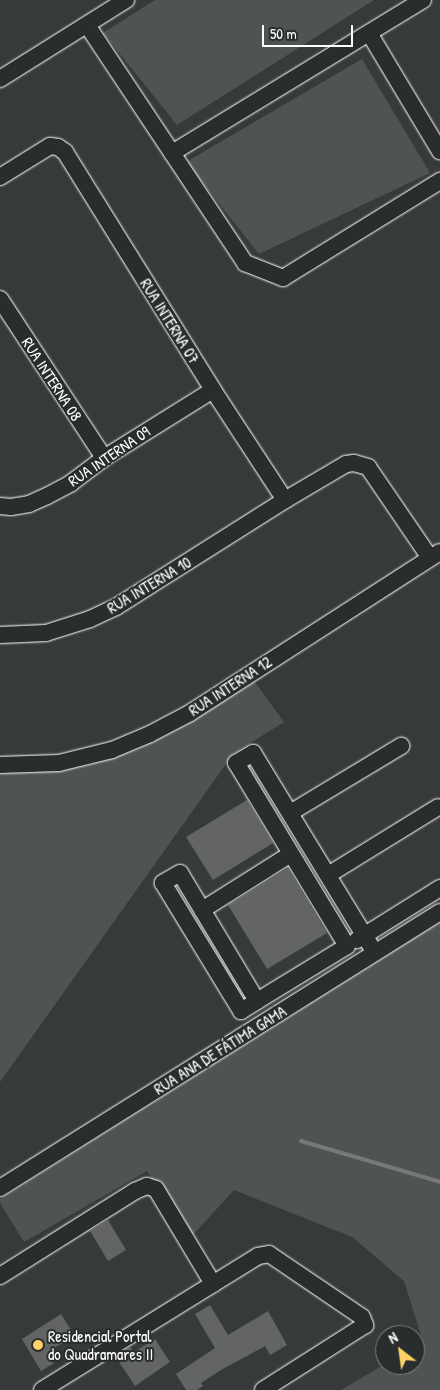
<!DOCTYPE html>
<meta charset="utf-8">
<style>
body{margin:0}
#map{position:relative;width:440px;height:1390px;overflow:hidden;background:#373a3b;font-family:"Patrick Hand",sans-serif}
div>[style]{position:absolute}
.green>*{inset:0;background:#505354}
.stream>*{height:4px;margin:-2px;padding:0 2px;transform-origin:2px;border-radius:2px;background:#767879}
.building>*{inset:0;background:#636465}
.roads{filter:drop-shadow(0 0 1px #fff) drop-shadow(0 0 1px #fff)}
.minor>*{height:16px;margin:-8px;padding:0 8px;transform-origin:8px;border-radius:8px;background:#2a2d2e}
.dots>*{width:14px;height:14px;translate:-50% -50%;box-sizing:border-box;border:2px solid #2a2d2e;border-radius:50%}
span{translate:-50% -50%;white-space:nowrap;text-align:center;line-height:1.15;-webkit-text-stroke:4px #2a2d2e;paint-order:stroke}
.street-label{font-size:16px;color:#fff}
.poi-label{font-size:16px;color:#fff}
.left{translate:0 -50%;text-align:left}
.north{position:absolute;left:375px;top:1325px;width:50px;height:50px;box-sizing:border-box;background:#2a2d2e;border:1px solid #7f8182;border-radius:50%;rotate:330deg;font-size:14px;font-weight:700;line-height:20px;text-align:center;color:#fff}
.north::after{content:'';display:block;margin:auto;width:18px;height:22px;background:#ffd166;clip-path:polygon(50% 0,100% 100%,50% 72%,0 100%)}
.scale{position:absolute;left:262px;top:25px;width:91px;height:22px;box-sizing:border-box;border:2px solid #fff;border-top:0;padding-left:6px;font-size:15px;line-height:18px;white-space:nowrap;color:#fff;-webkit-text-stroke:4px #2a2d2e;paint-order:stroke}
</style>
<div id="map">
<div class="green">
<i style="clip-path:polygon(155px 0,374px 0,177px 125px,103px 33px)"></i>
<i style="clip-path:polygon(362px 59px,430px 173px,259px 254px,186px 162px)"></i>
<i style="clip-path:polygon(252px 678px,284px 722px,233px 754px,0 1082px,0 769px,85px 766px,133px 748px)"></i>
<i style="clip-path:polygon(440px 922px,440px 1390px,341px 1390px,385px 1364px,415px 1365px,415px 1346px,423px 1341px,404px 1281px,352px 1237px,234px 1190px,191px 1237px,147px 1171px,24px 1242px,0 1203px,0 1199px)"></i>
</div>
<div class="stream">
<i style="left:301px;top:1141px;width:145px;rotate:16.4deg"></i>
</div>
<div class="building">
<i style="clip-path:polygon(247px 800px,273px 843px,213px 880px,186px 837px)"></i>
<i style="clip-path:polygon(288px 868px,327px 933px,267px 969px,228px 905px)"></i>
<i style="clip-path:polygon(108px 1220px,126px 1250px,108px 1261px,90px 1231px)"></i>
<i style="clip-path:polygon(210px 1305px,228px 1335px,268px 1311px,287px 1345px,270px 1355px,265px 1346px,221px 1370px,201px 1383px,203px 1386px,197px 1390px,186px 1390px,176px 1374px,215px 1348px,195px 1314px)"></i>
<i style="clip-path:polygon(61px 1314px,75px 1336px,52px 1349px,54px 1351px,49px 1354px,54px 1363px,41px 1371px,22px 1339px)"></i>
<i style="clip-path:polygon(155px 1339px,170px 1362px,135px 1386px,115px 1356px,130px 1347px,134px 1352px)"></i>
</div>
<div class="roads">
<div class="minor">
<i style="left:87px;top:25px;width:286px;rotate:56.4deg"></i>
<i style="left:245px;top:263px;width:41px;rotate:21.5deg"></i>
<i style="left:283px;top:278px;width:185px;rotate:-31.7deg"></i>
<i style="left:369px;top:33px;width:138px;rotate:59deg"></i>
<i style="left:0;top:79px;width:149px;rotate:-32.1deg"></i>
<i style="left:172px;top:153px;width:294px;rotate:-31.4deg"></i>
<i style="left:0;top:177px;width:59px;rotate:-31.8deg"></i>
<i style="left:50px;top:146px;width:8px;rotate:7deg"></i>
<i style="left:58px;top:147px;width:9px;rotate:36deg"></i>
<i style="left:65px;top:152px;width:280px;rotate:58.1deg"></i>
<i style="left:213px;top:390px;width:131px;rotate:56.8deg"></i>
<i style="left:0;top:299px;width:190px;rotate:56.8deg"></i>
<i style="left:0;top:506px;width:11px;rotate:5deg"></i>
<i style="left:11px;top:507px;width:18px;rotate:-9deg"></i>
<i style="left:29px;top:504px;width:20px;rotate:-24deg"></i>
<i style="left:47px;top:496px;width:27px;rotate:-28deg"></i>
<i style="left:71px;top:483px;width:41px;rotate:-37.1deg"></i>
<i style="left:104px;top:458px;width:128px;rotate:-32deg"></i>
<i style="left:0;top:635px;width:46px;rotate:-2.5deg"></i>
<i style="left:46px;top:633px;width:46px;rotate:-17.7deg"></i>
<i style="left:90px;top:619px;width:29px;rotate:-25deg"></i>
<i style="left:116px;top:607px;width:200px;rotate:-32.3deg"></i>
<i style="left:285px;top:500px;width:71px;rotate:-30.5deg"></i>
<i style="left:346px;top:464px;width:8px;rotate:-7deg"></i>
<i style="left:354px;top:463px;width:15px;rotate:16deg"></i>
<i style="left:368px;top:467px;width:110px;rotate:55.7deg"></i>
<i style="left:0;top:765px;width:59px;rotate:-1.9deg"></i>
<i style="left:59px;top:763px;width:55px;rotate:-13.8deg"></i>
<i style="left:112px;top:750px;width:41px;rotate:-22.8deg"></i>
<i style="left:150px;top:734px;width:45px;rotate:-27.7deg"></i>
<i style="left:190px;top:713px;width:297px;rotate:-32.8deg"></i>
<i style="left:290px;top:813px;width:130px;rotate:-31.1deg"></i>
<i style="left:328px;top:875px;width:129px;rotate:-31.7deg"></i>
<i style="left:202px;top:910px;width:105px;rotate:-32.2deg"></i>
<i style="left:357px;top:940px;width:98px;rotate:-32.1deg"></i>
<i style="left:257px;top:1001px;width:149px;rotate:-121deg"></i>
<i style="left:180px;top:873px;width:20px;rotate:150deg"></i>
<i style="left:163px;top:883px;width:150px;rotate:58.6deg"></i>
<i style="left:241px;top:1011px;width:19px;rotate:-32deg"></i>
<i style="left:257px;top:1001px;width:105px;rotate:-31.4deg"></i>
<i style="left:347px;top:946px;width:214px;rotate:-121.2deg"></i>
<i style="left:236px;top:763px;width:20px;rotate:-30deg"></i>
<i style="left:253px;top:753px;width:234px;rotate:58.6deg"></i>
<i style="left:0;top:1188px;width:519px;rotate:-32.1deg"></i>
<i style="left:0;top:1276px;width:160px;rotate:-32.2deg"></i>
<i style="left:135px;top:1191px;width:13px;rotate:-23deg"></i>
<i style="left:147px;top:1186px;width:9px;rotate:18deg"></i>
<i style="left:156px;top:1189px;width:111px;rotate:59deg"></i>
<i style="left:42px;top:1390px;width:254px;rotate:-31.8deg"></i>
<i style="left:258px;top:1256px;width:11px;rotate:-10deg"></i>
<i style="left:269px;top:1254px;width:112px;rotate:34.1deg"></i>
<i style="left:362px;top:1317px;width:9px;rotate:69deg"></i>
<i style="left:365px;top:1325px;width:121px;rotate:147.5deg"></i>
</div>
</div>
<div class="dots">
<i style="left:38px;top:1345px;background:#ffd166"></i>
</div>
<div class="street-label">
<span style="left:170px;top:321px;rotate:58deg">RUA INTERNA 07</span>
<span style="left:52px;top:379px;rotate:57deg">RUA INTERNA 08</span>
<span style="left:109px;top:456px;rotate:-34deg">RUA INTERNA 09</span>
<span style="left:149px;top:585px;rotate:-31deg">RUA INTERNA 10</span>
<span style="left:230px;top:686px;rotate:-33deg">RUA INTERNA 12</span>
<span style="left:220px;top:1050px;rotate:-32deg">RUA ANA DE FÁTIMA GAMA</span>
</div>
<div class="poi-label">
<span class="left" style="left:48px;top:1345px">Residencial Portal<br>do Quadramares II</span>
</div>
<div class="north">N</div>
<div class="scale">50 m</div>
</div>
